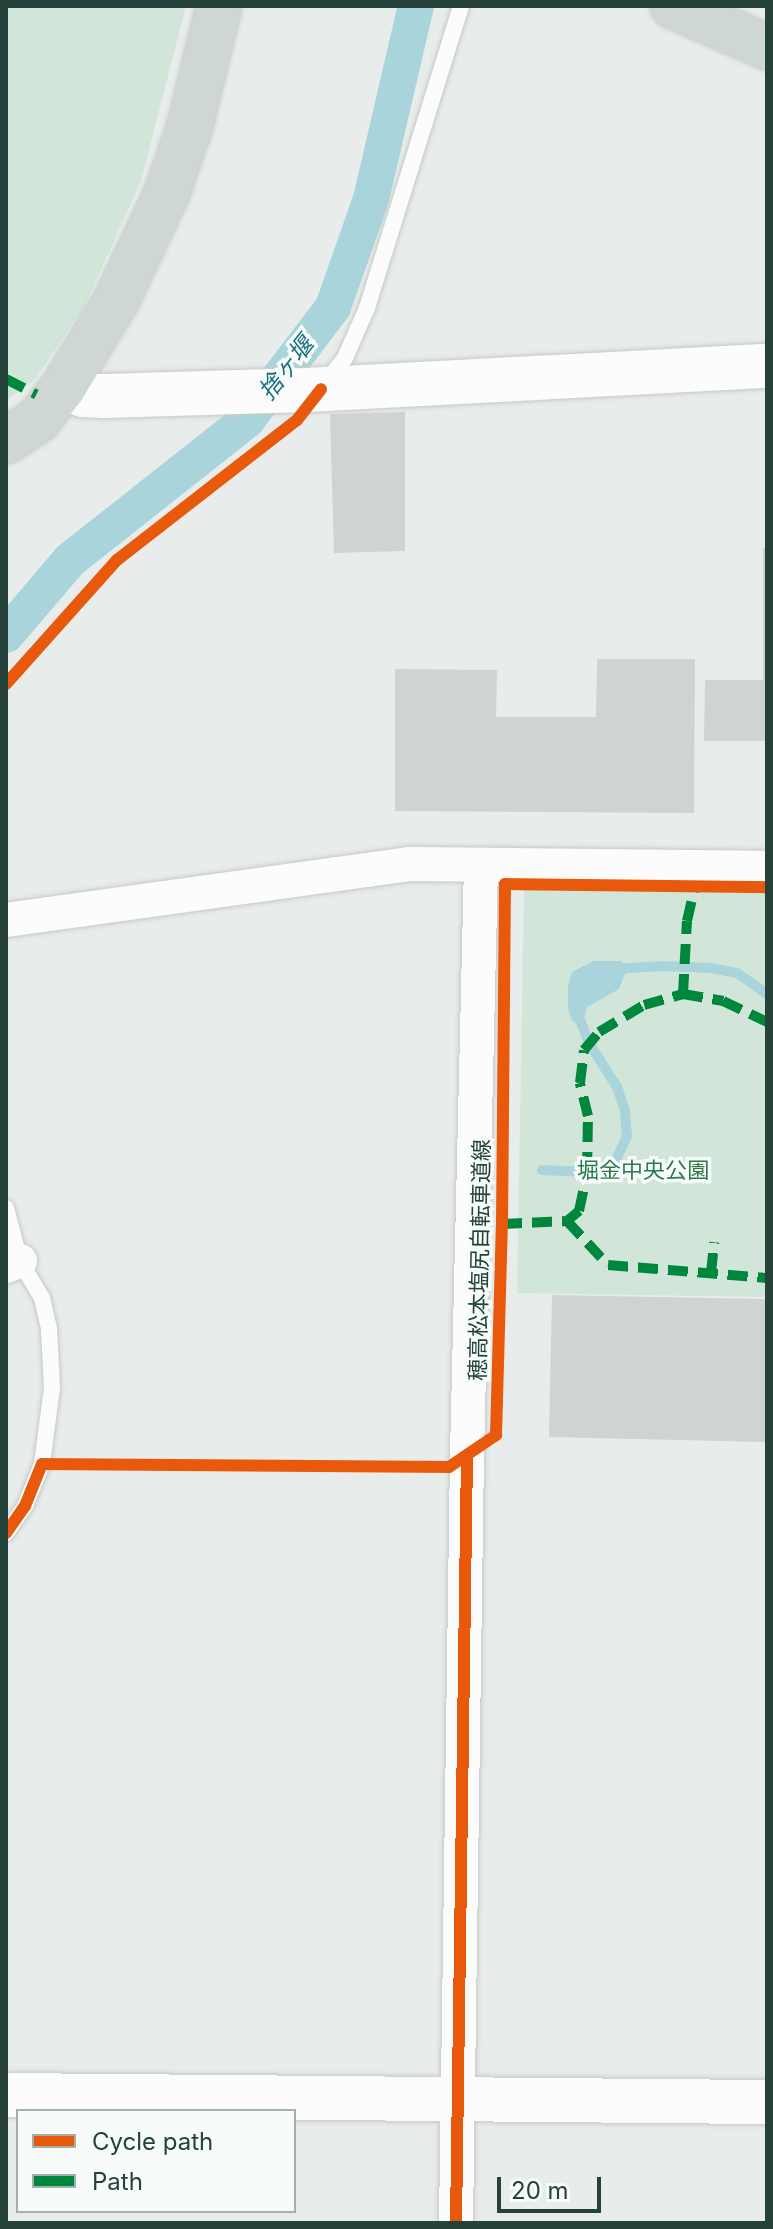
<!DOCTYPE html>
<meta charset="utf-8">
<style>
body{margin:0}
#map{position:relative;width:773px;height:2229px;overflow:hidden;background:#e8edeb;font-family:Inter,"Noto Sans JP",sans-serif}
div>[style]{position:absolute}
.green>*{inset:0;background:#d1e6d8}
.water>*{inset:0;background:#a9d4db}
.stream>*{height:10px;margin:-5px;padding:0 5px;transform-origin:5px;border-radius:5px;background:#a9d4db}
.canal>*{height:36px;margin:-18px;padding:0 18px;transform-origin:18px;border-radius:18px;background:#a9d4db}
.building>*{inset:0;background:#cfd4d2}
.roads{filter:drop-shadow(0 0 2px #c5cac8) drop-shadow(0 0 2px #c5cac8)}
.lane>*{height:16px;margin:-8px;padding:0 8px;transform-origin:8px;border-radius:8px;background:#fcfcfc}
.street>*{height:34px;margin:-17px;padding:0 17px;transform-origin:17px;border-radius:17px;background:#fcfcfc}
.secondary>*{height:44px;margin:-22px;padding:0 22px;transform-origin:22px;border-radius:22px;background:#fcfcfc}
.primary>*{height:44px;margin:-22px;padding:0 22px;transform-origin:22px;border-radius:22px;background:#cfd7d5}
.quiet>*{height:10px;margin-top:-5px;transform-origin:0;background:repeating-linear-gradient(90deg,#00873e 0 20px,transparent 0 30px)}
.cycleway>*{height:12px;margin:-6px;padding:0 6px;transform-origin:6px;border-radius:6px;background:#e8590c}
span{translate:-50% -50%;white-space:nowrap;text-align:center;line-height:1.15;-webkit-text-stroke:7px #f7fbf9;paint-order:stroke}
.park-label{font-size:22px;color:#2d7a4b}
.street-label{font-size:22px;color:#24423a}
.water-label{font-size:24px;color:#1c6f80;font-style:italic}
.frame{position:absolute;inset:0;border:8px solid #24423a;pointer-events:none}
.legend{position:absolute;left:16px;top:2109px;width:280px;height:104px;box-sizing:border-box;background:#f7fbf9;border:2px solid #a3b1ad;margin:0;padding:10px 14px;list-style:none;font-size:24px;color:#24423a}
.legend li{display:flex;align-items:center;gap:16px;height:40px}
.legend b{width:40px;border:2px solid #a3b1ad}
.scale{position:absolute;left:497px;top:2177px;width:104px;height:36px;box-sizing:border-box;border:4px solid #24423a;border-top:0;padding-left:10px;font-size:24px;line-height:28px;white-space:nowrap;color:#24423a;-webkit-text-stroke:6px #f7fbf9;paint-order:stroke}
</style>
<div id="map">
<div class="green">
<i style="clip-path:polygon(6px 6px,186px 6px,141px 181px,84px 307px,35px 379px,6px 401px)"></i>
<i style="clip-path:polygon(524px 889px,767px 893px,767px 1297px,517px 1293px)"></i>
</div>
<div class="water">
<i style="clip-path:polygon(593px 961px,621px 961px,627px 968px,619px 989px,587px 1007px,581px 1027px,572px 1021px,568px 1008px,568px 986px,572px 972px)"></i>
</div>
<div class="stream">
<i style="left:615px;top:973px;width:13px;rotate:-23deg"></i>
<i style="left:627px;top:968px;width:34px;rotate:-3deg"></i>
<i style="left:661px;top:966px;width:50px;rotate:2.3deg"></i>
<i style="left:711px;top:968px;width:26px;rotate:11deg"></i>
<i style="left:737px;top:973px;width:37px;rotate:35deg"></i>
<i style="left:542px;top:1170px;width:45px;rotate:2.5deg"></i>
<i style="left:587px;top:1172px;width:30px;rotate:-20deg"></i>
<i style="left:615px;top:1162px;width:29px;rotate:-65deg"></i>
<i style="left:627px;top:1136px;width:25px;rotate:-95deg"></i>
<i style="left:625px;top:1111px;width:25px;rotate:-108deg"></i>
<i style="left:617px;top:1087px;width:52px;rotate:-122.5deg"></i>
<i style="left:589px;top:1043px;width:28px;rotate:-111deg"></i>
</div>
<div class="canal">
<i style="left:6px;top:635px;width:99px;rotate:-49.5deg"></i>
<i style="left:70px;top:560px;width:226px;rotate:-38.3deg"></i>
<i style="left:247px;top:420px;width:142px;rotate:-52.7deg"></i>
<i style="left:333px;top:307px;width:114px;rotate:-70.6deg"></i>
<i style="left:371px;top:199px;width:198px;rotate:-76.9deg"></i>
</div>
<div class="building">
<i style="clip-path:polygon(405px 412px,405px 551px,334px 553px,330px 414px)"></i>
<i style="clip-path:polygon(763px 548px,767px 548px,767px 741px,704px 741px,705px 680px,763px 680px)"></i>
<i style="clip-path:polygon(597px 659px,695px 659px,694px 813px,395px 811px,395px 669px,497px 670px,496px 717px,596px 717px)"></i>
<i style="clip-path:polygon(552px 1295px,767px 1299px,767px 1442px,549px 1437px)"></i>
</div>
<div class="roads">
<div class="lane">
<i style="left:327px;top:381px;width:29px;rotate:-52deg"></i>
<i style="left:345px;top:358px;width:55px;rotate:-66.3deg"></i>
<i style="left:367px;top:308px;width:316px;rotate:-72.7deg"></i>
<i style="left:6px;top:1208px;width:55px;rotate:75.2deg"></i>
<i style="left:20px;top:1261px;width:43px;rotate:59.3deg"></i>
<i style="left:42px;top:1298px;width:32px;rotate:77deg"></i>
<i style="left:49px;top:1329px;width:59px;rotate:87.1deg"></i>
<i style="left:52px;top:1388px;width:77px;rotate:97.5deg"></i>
<i style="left:42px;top:1464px;width:45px;rotate:112deg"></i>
<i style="left:25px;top:1506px;width:33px;rotate:125deg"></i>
</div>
<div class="street">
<i style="left:6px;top:920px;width:408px;rotate:-7.9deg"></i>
<i style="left:410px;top:864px;width:357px;rotate:0.6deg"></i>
<i style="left:6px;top:1266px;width:15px;rotate:-20deg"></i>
<i style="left:456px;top:2223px;width:768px;rotate:-89.18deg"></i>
<i style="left:467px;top:1455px;width:590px;rotate:-88.64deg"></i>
</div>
<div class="secondary">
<i style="left:63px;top:388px;width:21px;rotate:19deg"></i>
<i style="left:83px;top:395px;width:21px;rotate:3deg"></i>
<i style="left:104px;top:396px;width:202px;rotate:-1.7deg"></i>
<i style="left:306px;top:390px;width:462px;rotate:-3deg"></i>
<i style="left:6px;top:2095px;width:761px;rotate:0.53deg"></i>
</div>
<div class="primary">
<i style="left:673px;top:6px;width:103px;rotate:23.6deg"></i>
<i style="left:6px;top:441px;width:38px;rotate:-33deg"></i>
<i style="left:38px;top:420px;width:41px;rotate:-52deg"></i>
<i style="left:63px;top:388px;width:102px;rotate:-58.7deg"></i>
<i style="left:116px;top:301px;width:119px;rotate:-64.7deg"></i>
<i style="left:167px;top:193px;width:71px;rotate:-71.1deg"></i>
<i style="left:190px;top:126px;width:123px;rotate:-76.4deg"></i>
</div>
</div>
<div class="quiet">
<i style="left:6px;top:379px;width:34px;rotate:27deg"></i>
<i style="left:683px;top:994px;width:73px;rotate:-86.9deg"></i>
<i style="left:687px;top:921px;width:36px;rotate:-77deg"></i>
<i style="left:567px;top:1221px;width:60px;rotate:47deg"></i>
<i style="left:608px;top:1265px;width:160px;rotate:4.7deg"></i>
<i style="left:502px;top:1224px;width:65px;rotate:-2.6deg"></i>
<i style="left:567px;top:1221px;width:16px;rotate:-40deg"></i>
<i style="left:579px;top:1211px;width:40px;rotate:-78deg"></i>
<i style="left:587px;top:1172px;width:56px;rotate:-89deg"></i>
<i style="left:588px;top:1116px;width:34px;rotate:-104deg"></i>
<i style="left:580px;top:1083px;width:33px;rotate:-83deg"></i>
<i style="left:584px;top:1050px;width:23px;rotate:-50deg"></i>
<i style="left:599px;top:1032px;width:52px;rotate:-31deg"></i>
<i style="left:644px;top:1005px;width:41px;rotate:-15.8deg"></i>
<i style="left:683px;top:994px;width:41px;rotate:9.9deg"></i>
<i style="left:723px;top:1001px;width:49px;rotate:25.5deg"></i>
<i style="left:711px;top:1273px;width:31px;rotate:-84deg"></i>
</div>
<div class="cycleway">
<i style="left:6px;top:684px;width:166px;rotate:-48.2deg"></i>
<i style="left:117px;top:560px;width:228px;rotate:-37.9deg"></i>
<i style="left:297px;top:420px;width:39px;rotate:-52deg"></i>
<i style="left:6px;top:1533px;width:33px;rotate:-55deg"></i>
<i style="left:25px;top:1506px;width:45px;rotate:-68deg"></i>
<i style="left:42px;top:1464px;width:407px;rotate:0.4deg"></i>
<i style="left:449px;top:1467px;width:57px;rotate:-34.2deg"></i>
<i style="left:496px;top:1435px;width:211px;rotate:-88.4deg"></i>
<i style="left:502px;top:1224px;width:340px;rotate:-89.5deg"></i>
<i style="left:505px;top:884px;width:262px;rotate:0.7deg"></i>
<i style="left:456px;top:2223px;width:768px;rotate:-89.18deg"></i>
</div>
<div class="park-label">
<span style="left:643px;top:1171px">堀金中央公園</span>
</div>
<div class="street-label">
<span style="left:480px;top:1260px;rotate:-89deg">穂高松本塩尻自転車道線</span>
</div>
<div class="water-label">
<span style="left:286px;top:368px;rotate:-52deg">捨ヶ堰</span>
</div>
<div class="frame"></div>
<ul class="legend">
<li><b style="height:10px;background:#e8590c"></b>Cycle path</li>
<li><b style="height:10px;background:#00873e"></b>Path</li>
</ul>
<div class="scale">20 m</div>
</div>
